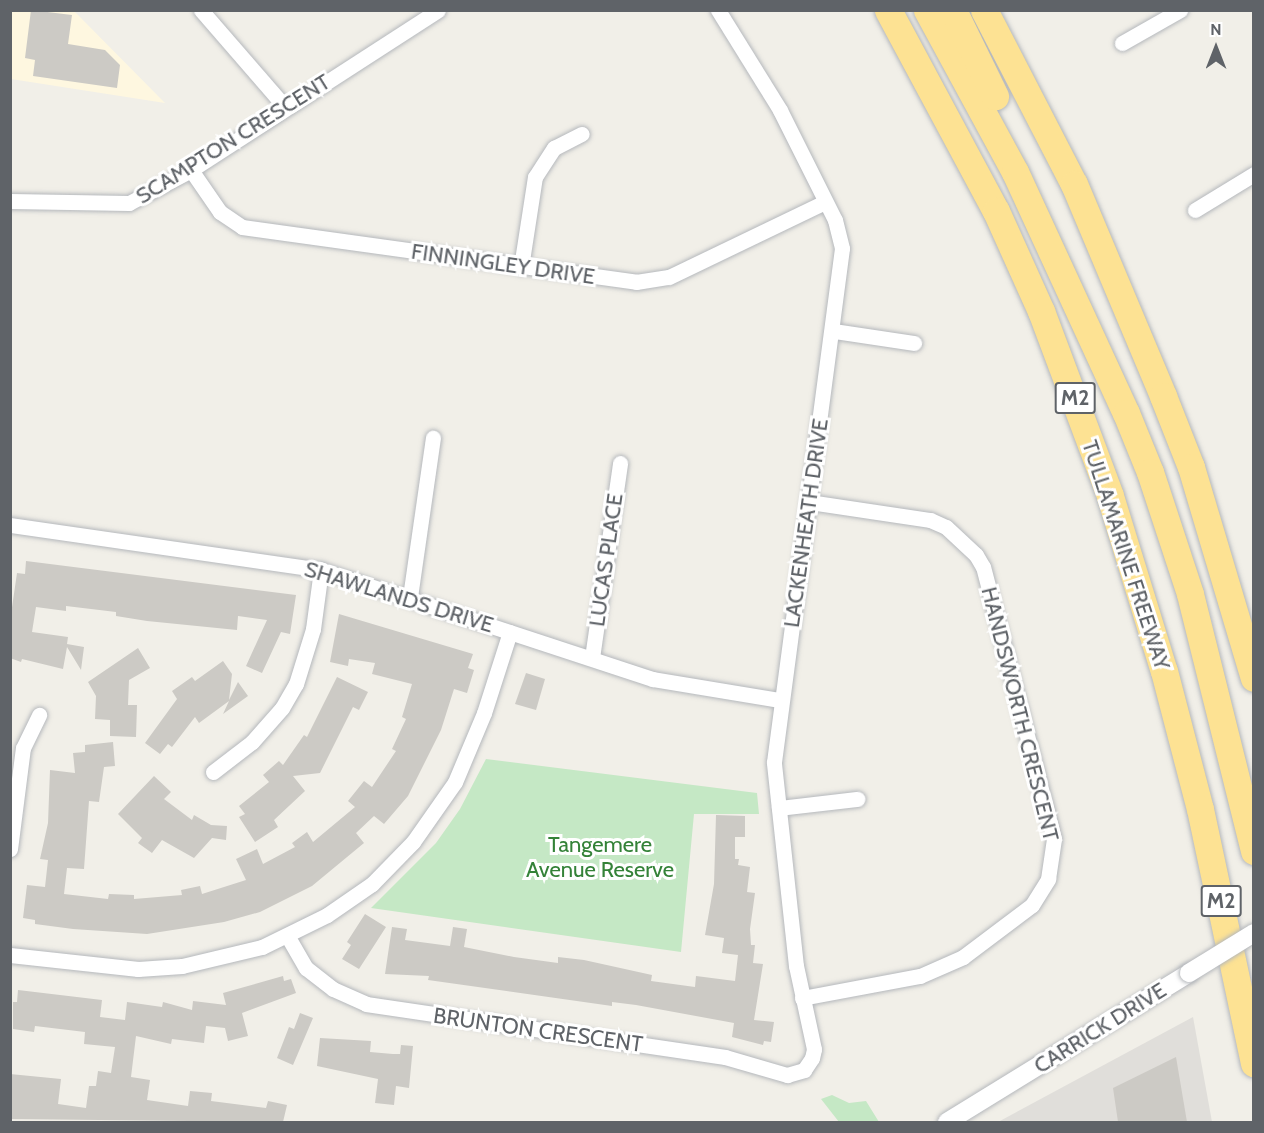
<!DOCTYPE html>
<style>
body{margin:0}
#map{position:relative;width:1264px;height:1133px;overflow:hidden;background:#f1efe8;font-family:Cabin,sans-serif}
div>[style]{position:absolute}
.commercial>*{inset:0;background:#fef7e0}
.industrial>*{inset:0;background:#e0deda}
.green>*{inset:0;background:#c5e8c5}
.building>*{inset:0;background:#cccac5}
.roads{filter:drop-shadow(0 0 2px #b5b8bc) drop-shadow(0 0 2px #b5b8bc)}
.minor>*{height:15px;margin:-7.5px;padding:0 7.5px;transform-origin:7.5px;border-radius:7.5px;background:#fff}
.tertiary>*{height:18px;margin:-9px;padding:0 9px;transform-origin:9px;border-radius:9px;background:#fff}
.motorway>*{height:27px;margin:-13.5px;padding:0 13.5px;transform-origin:13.5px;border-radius:13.5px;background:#fde293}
.bridges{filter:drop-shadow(0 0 2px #b5b8bc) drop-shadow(0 0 2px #b5b8bc)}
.tertiary-bridge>*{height:18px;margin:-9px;padding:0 9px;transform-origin:9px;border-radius:9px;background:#fff}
span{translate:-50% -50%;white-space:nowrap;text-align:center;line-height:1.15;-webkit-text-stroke:6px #fff;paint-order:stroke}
.shield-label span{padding:2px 4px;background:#fff;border:2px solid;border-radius:4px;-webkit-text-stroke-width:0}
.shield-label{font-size:21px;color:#5f6368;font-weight:700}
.street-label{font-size:22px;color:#5f6368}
.park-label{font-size:22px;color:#348238}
.frame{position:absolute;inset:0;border:12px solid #5f6368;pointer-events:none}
.north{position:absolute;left:1186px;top:18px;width:60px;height:60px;-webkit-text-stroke:4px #fff;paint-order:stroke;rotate:0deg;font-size:16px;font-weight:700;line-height:24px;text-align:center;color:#5f6368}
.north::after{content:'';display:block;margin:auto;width:21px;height:27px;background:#5f6368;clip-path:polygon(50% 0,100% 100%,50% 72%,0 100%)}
</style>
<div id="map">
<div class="commercial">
<i style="clip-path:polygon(10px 11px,74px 11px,165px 103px,11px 79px)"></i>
</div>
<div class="industrial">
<i style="clip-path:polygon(1193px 1017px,1212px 1122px,998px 1122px)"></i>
</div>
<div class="green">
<i style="clip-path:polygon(486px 759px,757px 793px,759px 814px,694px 814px,681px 952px,371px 908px,436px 843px,460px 809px)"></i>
<i style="clip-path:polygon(832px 1095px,849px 1103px,866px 1101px,879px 1122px,839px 1122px,821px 1099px)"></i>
</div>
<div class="building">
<i style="clip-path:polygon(31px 10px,72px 15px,68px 44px,105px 50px,120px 65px,117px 88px,33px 76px,35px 60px,25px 58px)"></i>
<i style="clip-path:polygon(26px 561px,296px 595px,290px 634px,281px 632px,262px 673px,246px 666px,267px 620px,238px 616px,237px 630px,147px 621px,116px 616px,116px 612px,66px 606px,66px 611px,36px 607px,32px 632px,68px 637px,67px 644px,84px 647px,81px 670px,67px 647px,63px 669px,22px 659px,21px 662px,10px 658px,10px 621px,17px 573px,25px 574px)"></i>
<i style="clip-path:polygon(339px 614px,473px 654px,468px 668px,474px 670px,467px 693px,454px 689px,441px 730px,408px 796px,384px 824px,374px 816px,356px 833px,364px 843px,312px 886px,260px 912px,224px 922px,147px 934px,73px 929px,35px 924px,35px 920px,23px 918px,27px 885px,45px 887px,48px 860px,40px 859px,48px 823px,50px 770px,75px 773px,73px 753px,85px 752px,85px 745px,113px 742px,115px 766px,104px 767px,99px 802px,89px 801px,84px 869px,67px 868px,64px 894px,108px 899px,109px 894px,134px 895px,134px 899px,182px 895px,181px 890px,200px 886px,202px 894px,246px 880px,236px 859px,257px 849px,263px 864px,295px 847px,292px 843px,307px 832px,313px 842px,355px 807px,348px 801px,364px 781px,372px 787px,396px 751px,392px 749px,406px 719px,402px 717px,412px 684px,372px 674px,375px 663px,349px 659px,348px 666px,330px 662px)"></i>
<i style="clip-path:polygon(138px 648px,150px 668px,129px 680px,128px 705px,137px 705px,136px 737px,110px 736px,110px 720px,95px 719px,96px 696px,88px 682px)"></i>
<i style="clip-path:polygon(223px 661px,232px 674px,229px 700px,238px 682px,248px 696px,223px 714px,229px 701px,199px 723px,195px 717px,172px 747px,168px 744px,160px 754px,145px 743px,177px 699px,172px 691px,192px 677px,195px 681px)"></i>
<i style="clip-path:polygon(526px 673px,545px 679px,536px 710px,515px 704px)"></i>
<i style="clip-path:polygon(337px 677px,368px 692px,359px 710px,353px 707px,320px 773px,293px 776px,305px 791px,274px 820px,278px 827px,255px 842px,239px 817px,245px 814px,239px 806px,269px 782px,263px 775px,279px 761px,283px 765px,304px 735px,307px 737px)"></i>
<i style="clip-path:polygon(154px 776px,171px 792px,164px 799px,192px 820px,194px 815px,211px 825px,227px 826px,226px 840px,212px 838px,194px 858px,162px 840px,152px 853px,138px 843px,142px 838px,118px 814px)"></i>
<i style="clip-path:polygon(716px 815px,745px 816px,745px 837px,735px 837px,735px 859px,739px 859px,738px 865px,750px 867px,747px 892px,755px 893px,750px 929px,751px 945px,755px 945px,753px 963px,763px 964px,754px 1020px,774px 1022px,771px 1042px,764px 1041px,763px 1045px,732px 1037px,734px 1023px,636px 1005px,612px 1002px,612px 1006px,428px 980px,429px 976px,385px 974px,392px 927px,407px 929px,405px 940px,450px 946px,453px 927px,467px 929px,464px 947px,514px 957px,558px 963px,558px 957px,584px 960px,652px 975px,651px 981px,695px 987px,696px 976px,735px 981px,738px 955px,722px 953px,724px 938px,705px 935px,714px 884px)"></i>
<i style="clip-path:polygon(365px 914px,386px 927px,359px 969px,342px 959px,351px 945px,347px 942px)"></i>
<i style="clip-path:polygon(283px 976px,284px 981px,291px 979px,296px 993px,242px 1013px,248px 1036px,228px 1041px,225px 1028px,206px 1026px,204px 1043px,172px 1039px,171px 1044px,136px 1036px,131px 1077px,150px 1080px,147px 1100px,188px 1106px,190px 1091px,212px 1093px,211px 1101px,266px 1108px,268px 1101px,287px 1105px,283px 1122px,10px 1119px,10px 1074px,61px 1079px,58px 1104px,86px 1108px,89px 1086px,96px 1086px,98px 1071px,111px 1073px,115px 1047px,84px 1044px,85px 1032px,35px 1026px,34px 1032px,13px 1029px,13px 1002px,17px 1002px,18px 990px,102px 1000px,100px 1017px,125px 1020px,127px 1002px,162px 1007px,163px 1002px,192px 1010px,193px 1001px,226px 1005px,223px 993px)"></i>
<i style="clip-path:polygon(300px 1013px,313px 1018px,293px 1065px,277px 1058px,289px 1027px,294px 1029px)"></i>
<i style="clip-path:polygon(320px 1038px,371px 1041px,370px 1052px,393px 1054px,400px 1054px,401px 1045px,413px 1046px,409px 1088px,396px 1086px,394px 1105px,375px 1103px,378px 1079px,317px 1066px)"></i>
<i style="clip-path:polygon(1176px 1057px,1187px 1122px,1118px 1122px,1113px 1088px)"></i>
</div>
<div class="roads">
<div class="minor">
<i style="left:201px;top:10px;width:128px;rotate:49.1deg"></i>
<i style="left:1122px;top:43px;width:67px;rotate:-29.6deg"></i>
<i style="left:191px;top:170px;width:51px;rotate:55.4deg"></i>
<i style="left:220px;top:212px;width:27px;rotate:34deg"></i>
<i style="left:242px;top:227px;width:398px;rotate:7.9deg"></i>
<i style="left:636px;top:282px;width:33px;rotate:-9deg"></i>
<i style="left:669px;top:277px;width:173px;rotate:-25.7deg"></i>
<i style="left:10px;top:201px;width:119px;rotate:1deg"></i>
<i style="left:129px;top:203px;width:70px;rotate:-28deg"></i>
<i style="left:191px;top:170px;width:294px;rotate:-32.9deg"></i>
<i style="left:1195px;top:210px;width:69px;rotate:-31.4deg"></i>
<i style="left:521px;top:267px;width:91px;rotate:-81.2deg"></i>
<i style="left:535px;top:177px;width:35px;rotate:-57deg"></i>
<i style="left:554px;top:148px;width:31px;rotate:-27deg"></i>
<i style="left:834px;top:331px;width:81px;rotate:8.5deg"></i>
<i style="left:10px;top:525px;width:314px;rotate:8.2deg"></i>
<i style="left:321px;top:570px;width:349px;rotate:18.2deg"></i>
<i style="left:653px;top:679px;width:129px;rotate:9.4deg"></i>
<i style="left:410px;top:597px;width:161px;rotate:-81.8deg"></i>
<i style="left:592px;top:658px;width:197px;rotate:-81.8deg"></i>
<i style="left:213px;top:772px;width:49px;rotate:-37.6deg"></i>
<i style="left:252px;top:742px;width:45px;rotate:-48.6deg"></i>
<i style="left:282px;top:708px;width:28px;rotate:-60deg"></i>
<i style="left:296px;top:684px;width:58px;rotate:-72.8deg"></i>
<i style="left:313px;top:629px;width:60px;rotate:-82.3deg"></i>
<i style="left:779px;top:808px;width:79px;rotate:-6.6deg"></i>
<i style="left:10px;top:849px;width:102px;rotate:-82.7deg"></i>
<i style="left:23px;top:748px;width:37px;rotate:-64deg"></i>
<i style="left:288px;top:937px;width:36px;rotate:60deg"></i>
<i style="left:306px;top:968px;width:34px;rotate:38deg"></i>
<i style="left:333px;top:989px;width:36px;rotate:24deg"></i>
<i style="left:366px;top:1004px;width:363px;rotate:8.4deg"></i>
<i style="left:725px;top:1057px;width:65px;rotate:16.2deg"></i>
<i style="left:787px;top:1075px;width:18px;rotate:-16deg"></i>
<i style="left:804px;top:1070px;width:14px;rotate:-56deg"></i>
<i style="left:812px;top:1058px;width:9px;rotate:-77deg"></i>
<i style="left:814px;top:1049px;width:85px;rotate:-102.2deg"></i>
<i style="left:796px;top:966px;width:205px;rotate:-96.2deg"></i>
<i style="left:774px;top:762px;width:518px;rotate:-82.46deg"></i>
<i style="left:842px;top:248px;width:29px;rotate:-104deg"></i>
<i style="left:835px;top:220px;width:123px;rotate:-116.6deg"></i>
<i style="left:780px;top:110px;width:118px;rotate:-121.8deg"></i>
<i style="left:10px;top:955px;width:129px;rotate:6.2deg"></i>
<i style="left:138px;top:969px;width:44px;rotate:-3.9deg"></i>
<i style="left:182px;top:966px;width:82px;rotate:-13.4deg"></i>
<i style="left:262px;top:947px;width:72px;rotate:-26.2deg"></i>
<i style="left:327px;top:915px;width:55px;rotate:-34.6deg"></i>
<i style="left:372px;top:884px;width:59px;rotate:-45.7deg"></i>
<i style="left:413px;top:842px;width:73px;rotate:-55deg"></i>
<i style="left:455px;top:782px;width:75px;rotate:-67.2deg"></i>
<i style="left:484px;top:713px;width:85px;rotate:-72.2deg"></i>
<i style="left:802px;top:998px;width:120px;rotate:-10.6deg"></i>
<i style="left:920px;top:976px;width:47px;rotate:-23.8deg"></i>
<i style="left:963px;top:957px;width:86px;rotate:-37deg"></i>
<i style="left:1032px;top:905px;width:31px;rotate:-58deg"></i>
<i style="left:1048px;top:879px;width:40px;rotate:-81.5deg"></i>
<i style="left:1054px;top:839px;width:281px;rotate:-104.6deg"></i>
<i style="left:983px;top:567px;width:14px;rotate:-120deg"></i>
<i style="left:976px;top:555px;width:41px;rotate:-137deg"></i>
<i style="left:946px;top:527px;width:17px;rotate:-156deg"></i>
<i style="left:930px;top:520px;width:122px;rotate:-171.5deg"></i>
</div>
<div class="tertiary">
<i style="left:947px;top:1122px;width:284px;rotate:-31.6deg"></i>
</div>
<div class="motorway">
<i style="left:888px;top:10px;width:228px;rotate:61.8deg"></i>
<i style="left:996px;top:211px;width:110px;rotate:65.8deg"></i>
<i style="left:1041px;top:311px;width:197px;rotate:69.5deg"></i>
<i style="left:1110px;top:496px;width:183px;rotate:72.9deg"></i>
<i style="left:1164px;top:671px;width:143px;rotate:75.4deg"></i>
<i style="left:1200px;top:809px;width:260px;rotate:78deg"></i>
<i style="left:927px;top:10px;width:184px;rotate:61.5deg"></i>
<i style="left:1015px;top:172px;width:265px;rotate:65.3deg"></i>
<i style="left:1126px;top:413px;width:64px;rotate:67.9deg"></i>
<i style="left:1150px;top:472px;width:128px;rotate:71.8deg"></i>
<i style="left:1190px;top:594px;width:265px;rotate:76deg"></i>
<i style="left:953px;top:10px;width:96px;rotate:64deg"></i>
<i style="left:984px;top:10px;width:196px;rotate:62.7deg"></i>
<i style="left:1074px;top:184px;width:230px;rotate:67.2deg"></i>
<i style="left:1163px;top:396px;width:76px;rotate:68.5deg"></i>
<i style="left:1191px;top:467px;width:220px;rotate:73.4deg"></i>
</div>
</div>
<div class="bridges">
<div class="tertiary-bridge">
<i style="left:1189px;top:973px;width:76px;rotate:-31.6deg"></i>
</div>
</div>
<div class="shield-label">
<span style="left:1075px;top:398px">M2</span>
<span style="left:1221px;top:901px">M2</span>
</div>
<div class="street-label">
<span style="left:233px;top:139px;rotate:-32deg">SCAMPTON CRESCENT</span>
<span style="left:503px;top:264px;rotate:8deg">FINNINGLEY DRIVE</span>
<span style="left:806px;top:523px;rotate:-82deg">LACKENHEATH DRIVE</span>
<span style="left:1126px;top:555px;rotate:72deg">TULLAMARINE FREEWAY</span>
<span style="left:606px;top:560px;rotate:-82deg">LUCAS PLACE</span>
<span style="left:399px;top:597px;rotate:17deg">SHAWLANDS DRIVE</span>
<span style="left:1020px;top:714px;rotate:76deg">HANDSWORTH CRESCENT</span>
<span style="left:1100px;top:1028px;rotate:-32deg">CARRICK DRIVE</span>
<span style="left:538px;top:1030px;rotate:8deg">BRUNTON CRESCENT</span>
</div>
<div class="park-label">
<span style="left:600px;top:857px">Tangemere<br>Avenue Reserve</span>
</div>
<div class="frame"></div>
<div class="north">N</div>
</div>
